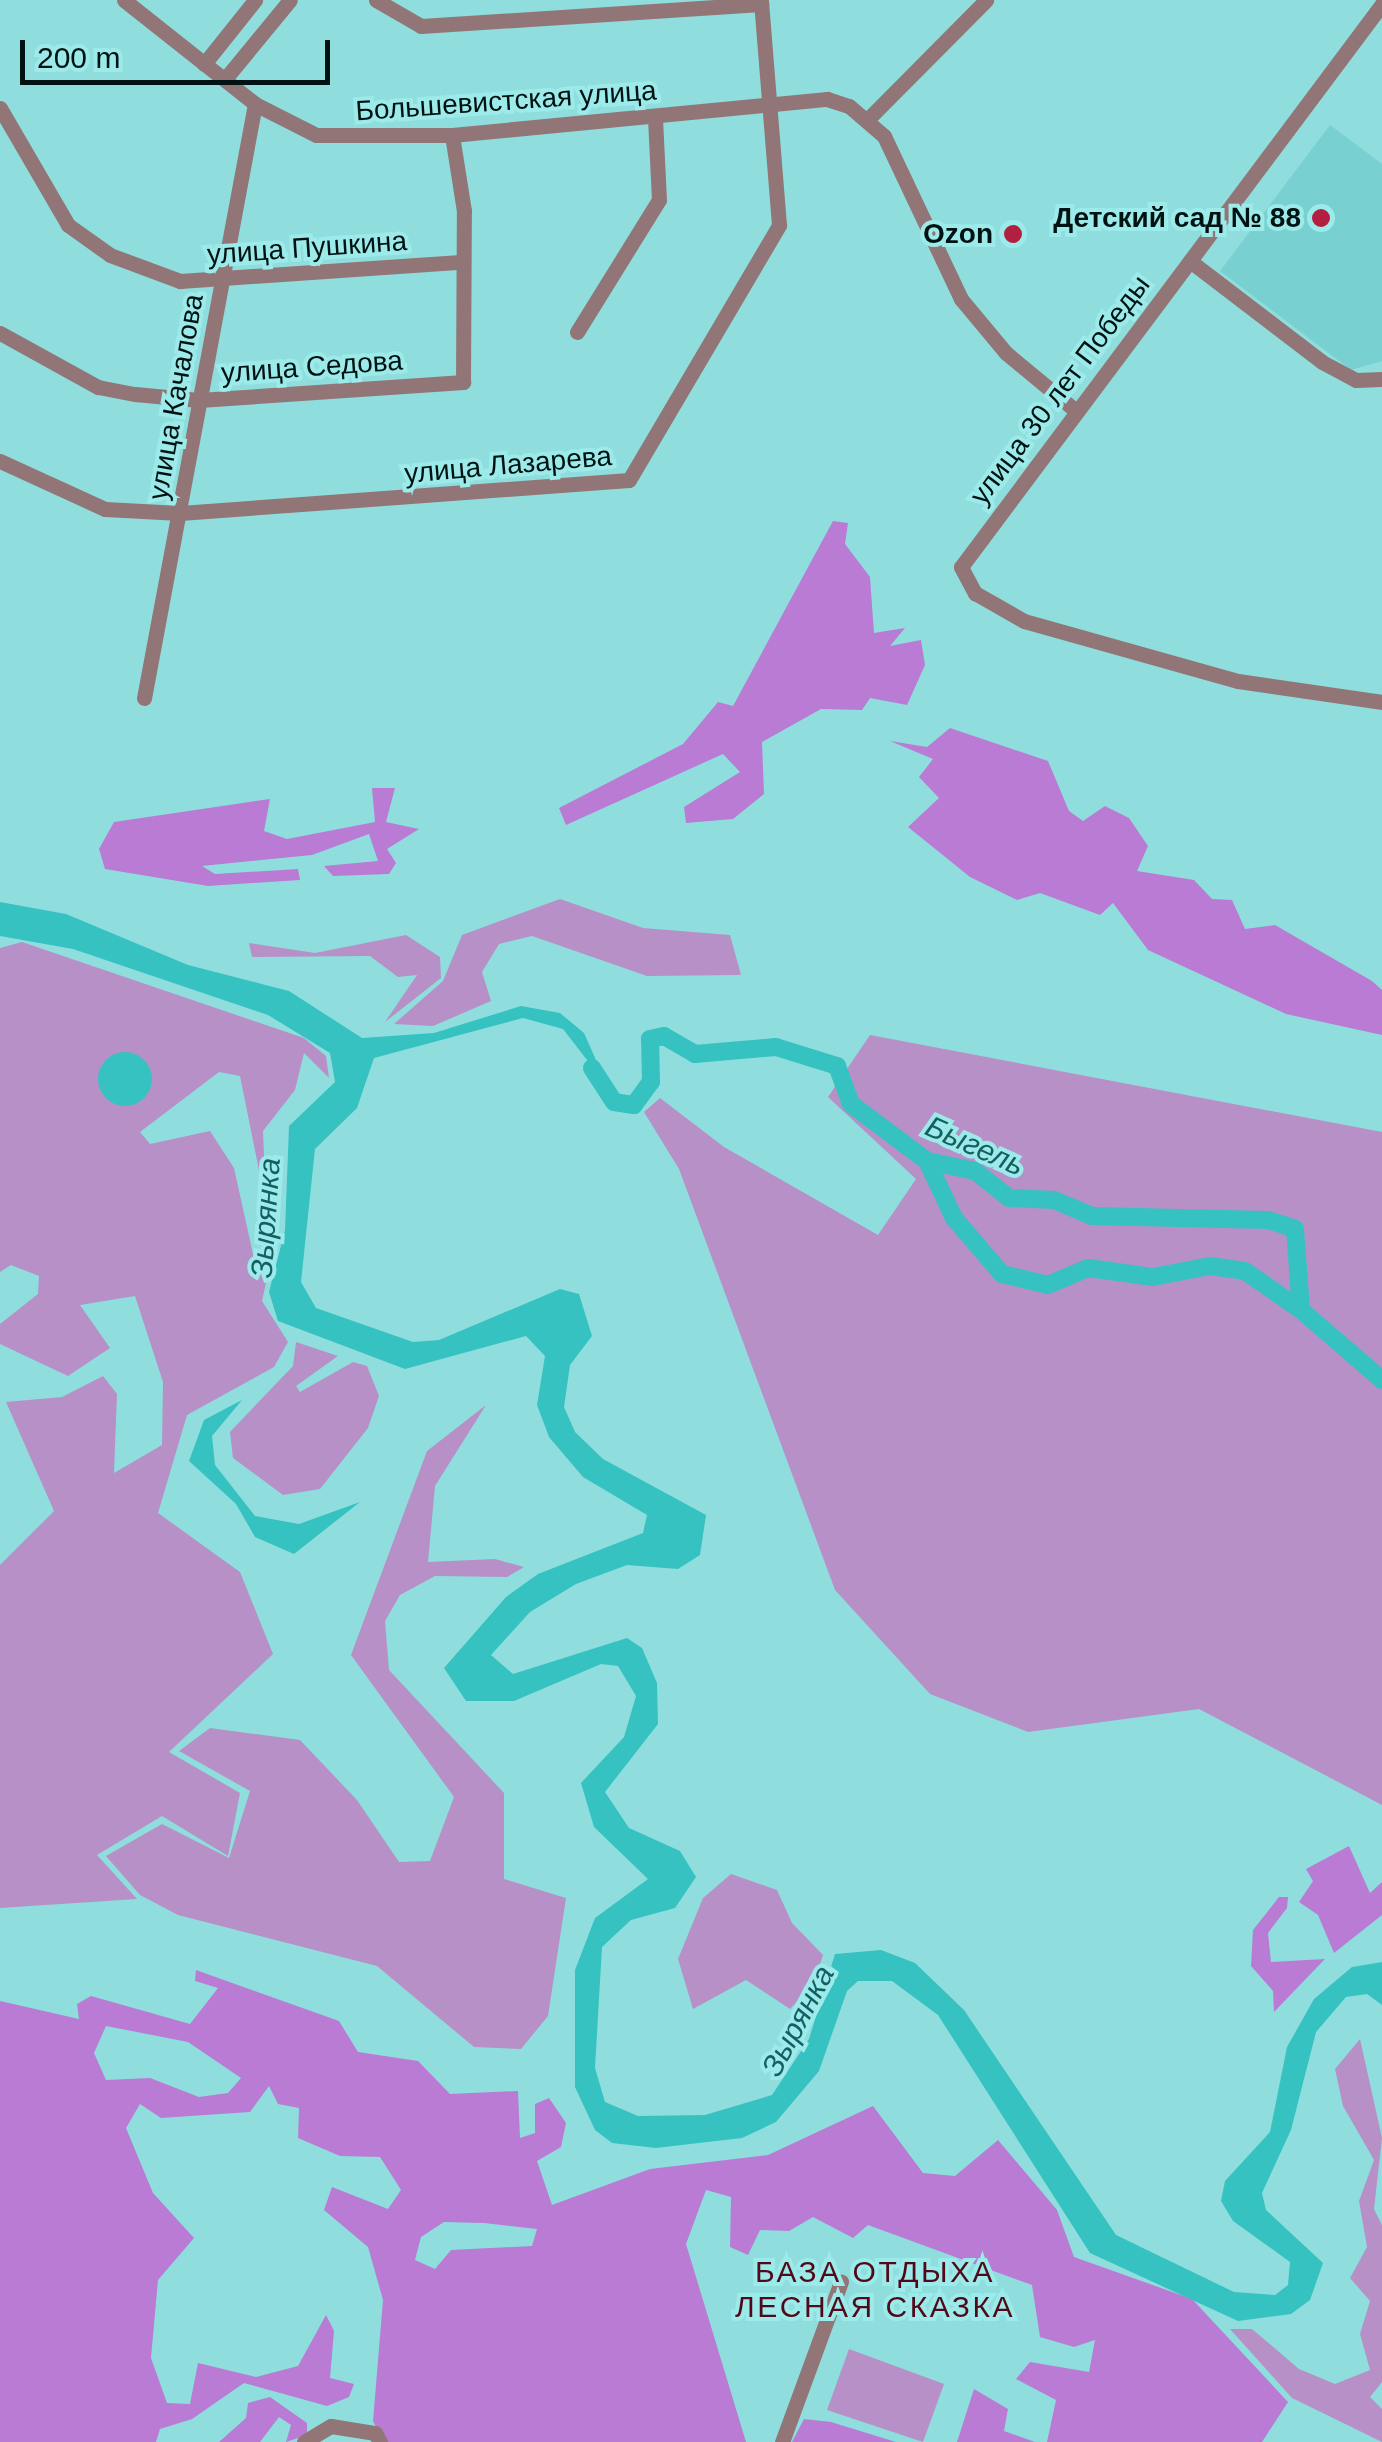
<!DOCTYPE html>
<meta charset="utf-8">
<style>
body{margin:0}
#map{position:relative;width:1382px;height:2442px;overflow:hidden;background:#8fdedd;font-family:Helvetica,sans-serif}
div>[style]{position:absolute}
.built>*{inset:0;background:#78d1d0}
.green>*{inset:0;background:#b690c7}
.forest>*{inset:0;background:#b97bd4}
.water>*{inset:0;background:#37c2c2}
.round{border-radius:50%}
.river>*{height:18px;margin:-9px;padding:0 9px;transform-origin:9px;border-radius:9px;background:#37c2c2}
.minor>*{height:15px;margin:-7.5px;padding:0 7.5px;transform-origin:7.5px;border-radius:7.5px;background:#927677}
.dots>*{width:28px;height:28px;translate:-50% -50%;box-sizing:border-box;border:5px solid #9cebea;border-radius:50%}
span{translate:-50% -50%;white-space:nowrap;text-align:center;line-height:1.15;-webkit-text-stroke:8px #9cebea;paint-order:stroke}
.street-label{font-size:28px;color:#001212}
.poi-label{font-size:28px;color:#001212;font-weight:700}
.right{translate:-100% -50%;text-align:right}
.water-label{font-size:30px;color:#145f5f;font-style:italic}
.neighbourhood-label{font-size:30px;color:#4f0919;letter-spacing:2.5px}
.scale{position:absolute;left:20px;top:40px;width:310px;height:45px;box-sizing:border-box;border:5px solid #001212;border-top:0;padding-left:12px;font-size:30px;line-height:35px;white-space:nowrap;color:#001212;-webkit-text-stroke:8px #9cebea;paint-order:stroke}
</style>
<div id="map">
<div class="built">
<i style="clip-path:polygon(1330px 125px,1382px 164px,1382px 361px,1351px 370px,1220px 271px)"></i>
</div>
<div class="green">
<i style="clip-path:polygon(560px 899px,643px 928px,730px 935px,741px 975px,647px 976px,532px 936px,499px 944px,482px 972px,491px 1001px,433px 1026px,394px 1024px,443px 981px,462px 935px)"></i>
<i style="clip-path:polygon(406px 935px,440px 957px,441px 978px,385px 1022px,417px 975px,398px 977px,370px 956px,252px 957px,249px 943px,315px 953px)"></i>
<i style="clip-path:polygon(22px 942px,304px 1038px,326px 1056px,329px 1078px,304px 1053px,295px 1090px,263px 1131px,266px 1205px,240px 1076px,219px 1072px,140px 1132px,150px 1144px,210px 1131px,234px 1168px,255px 1263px,274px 1247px,262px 1301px,288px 1342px,274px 1367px,187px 1415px,158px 1513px,240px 1572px,273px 1654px,169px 1752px,240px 1793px,228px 1856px,162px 1816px,97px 1855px,137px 1899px,0 1908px,0 1565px,54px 1511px,6px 1402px,62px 1397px,103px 1376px,117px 1394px,114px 1473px,162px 1445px,163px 1382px,135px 1296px,80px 1305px,110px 1348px,68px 1376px,0 1344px,0 1324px,38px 1294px,39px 1276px,11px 1265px,0 1272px,0 948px)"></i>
<i style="clip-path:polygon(870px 1035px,1382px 1132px,1382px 1805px,1199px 1709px,1028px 1732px,930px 1694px,835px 1590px,679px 1169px,644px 1112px,660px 1098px,724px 1147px,878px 1235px,916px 1179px,828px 1097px)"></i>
<i style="clip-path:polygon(296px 1342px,338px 1356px,296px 1386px,300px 1392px,353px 1362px,367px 1366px,379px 1396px,368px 1428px,320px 1489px,283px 1495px,233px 1458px,230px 1432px,293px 1366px)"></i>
<i style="clip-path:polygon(486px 1405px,435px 1486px,428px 1562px,495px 1559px,524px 1567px,507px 1577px,435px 1576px,400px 1595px,385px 1621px,389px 1670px,504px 1793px,504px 1879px,566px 1898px,548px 2016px,521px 2049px,474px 2047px,377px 1966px,178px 1915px,140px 1895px,106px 1856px,162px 1824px,229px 1858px,250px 1791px,179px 1751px,210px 1728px,300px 1740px,357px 1800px,399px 1862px,430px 1861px,454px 1797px,351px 1655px,427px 1451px)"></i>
<i style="clip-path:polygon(731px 1874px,777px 1890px,792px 1923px,823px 1955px,813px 1985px,790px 2009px,746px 1980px,693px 2009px,678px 1959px,703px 1898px)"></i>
<i style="clip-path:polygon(1360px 2039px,1382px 2138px,1374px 2209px,1382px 2225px,1382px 2382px,1370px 2397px,1382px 2409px,1382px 2442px,1292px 2398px,1230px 2329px,1252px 2329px,1299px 2369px,1335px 2384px,1370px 2370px,1360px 2334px,1370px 2301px,1350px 2278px,1367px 2247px,1359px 2201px,1374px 2160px,1343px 2106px,1335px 2069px)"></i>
<i style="clip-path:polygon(849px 2349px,944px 2384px,923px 2442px,827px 2410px)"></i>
</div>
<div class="forest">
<i style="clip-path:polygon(833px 521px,848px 523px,845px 544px,870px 577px,874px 633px,905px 628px,890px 646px,921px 640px,925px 665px,907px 705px,870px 698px,862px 710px,821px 709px,762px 742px,764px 794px,733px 819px,686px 823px,684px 807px,740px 772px,723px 754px,566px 825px,559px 808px,683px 744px,718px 702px,733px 706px)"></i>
<i style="clip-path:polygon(950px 728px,1048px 761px,1069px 811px,1083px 821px,1105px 806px,1129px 818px,1148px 846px,1137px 871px,1194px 880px,1212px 899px,1232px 900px,1245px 929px,1275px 925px,1372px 981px,1382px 990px,1382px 1035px,1286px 1014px,1148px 950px,1113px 903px,1100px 915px,1040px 893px,1017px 900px,970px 877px,908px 827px,939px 798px,919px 777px,933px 759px,890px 741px,927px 747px)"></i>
<i style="clip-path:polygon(372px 788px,395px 788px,386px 822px,419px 829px,387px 849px,396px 863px,389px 874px,333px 876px,324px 866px,378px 861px,369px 834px,312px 855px,202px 866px,215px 874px,298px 869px,300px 880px,208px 886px,105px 869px,99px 849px,114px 822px,270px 799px,264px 831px,287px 839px,375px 822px)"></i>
<i style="clip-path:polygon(1349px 1846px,1370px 1893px,1382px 1882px,1382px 1915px,1334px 1953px,1318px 1915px,1299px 1902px,1313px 1881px,1306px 1869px)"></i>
<i style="clip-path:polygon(1279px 1897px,1288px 1897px,1287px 1908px,1268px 1933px,1271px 1962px,1325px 1959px,1274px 2012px,1273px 1991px,1251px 1966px,1253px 1930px)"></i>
<i style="clip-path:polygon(evenodd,196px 1970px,339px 2021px,358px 2052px,418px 2061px,450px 2094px,518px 2091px,520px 2138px,535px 2133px,535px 2104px,549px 2098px,566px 2123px,561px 2147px,537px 2161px,552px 2205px,650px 2169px,768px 2155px,873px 2106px,923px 2173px,955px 2176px,998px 2140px,1057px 2210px,1074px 2257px,1192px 2299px,1288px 2402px,1262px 2442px,1047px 2442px,1056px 2400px,1016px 2379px,1030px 2362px,1089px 2372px,1095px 2340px,1074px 2347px,1040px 2337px,1032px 2285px,868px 2225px,853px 2238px,813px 2217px,789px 2231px,760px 2230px,748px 2255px,730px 2247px,731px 2197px,706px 2190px,686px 2244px,746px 2442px,383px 2442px,373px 2421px,383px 2300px,368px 2247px,324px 2210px,332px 2187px,388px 2209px,401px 2190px,380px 2157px,340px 2156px,298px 2138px,299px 2108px,278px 2104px,269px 2086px,250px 2112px,161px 2118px,140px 2104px,126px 2128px,153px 2193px,194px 2238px,158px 2280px,151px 2358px,167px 2403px,190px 2404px,198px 2363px,256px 2377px,298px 2366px,326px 2315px,334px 2331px,330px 2378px,354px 2384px,349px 2397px,327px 2406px,244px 2383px,192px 2419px,160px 2429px,156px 2442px,0 2442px,0 2001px,79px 2019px,77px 2004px,91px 1996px,190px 2024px,218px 1988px,195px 1981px,196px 1970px,106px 2026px,188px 2042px,241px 2078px,228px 2093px,199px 2097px,150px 2078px,106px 2080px,94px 2053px,106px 2026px,196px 1970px,444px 2222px,484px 2223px,537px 2229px,532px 2246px,451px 2250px,435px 2269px,415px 2260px,421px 2237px,444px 2222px)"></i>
<i style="clip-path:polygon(974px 2389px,1008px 2409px,1004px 2431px,1035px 2442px,957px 2442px)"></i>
<i style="clip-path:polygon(270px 2397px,307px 2423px,307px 2435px,286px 2442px,291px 2425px,279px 2417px,260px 2442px,219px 2442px,246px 2418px,248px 2403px)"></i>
<i style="clip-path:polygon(804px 2419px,831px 2422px,896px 2442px,792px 2442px)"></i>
</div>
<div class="water">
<i style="clip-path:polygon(0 902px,66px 914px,188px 965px,289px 991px,362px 1038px,434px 1033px,521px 1006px,560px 1013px,584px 1033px,608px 1087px,563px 1029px,523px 1018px,374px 1058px,357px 1108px,315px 1149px,301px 1282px,316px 1308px,413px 1342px,439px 1340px,560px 1289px,579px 1294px,592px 1336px,570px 1365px,564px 1407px,575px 1432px,603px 1459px,706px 1515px,700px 1555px,678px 1569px,627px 1565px,576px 1584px,530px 1612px,491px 1655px,513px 1674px,627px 1638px,642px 1648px,657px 1683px,658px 1724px,605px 1792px,629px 1828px,680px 1851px,696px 1877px,675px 1908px,631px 1920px,602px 1947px,595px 2068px,605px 2102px,638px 2116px,705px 2115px,772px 2095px,809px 2039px,835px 1954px,881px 1950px,915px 1963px,964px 2010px,1116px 2235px,1234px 2292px,1275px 2295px,1288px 2285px,1290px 2262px,1233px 2221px,1221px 2201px,1225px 2181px,1270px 2132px,1287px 2047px,1314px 1999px,1352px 1967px,1382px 1962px,1382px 2005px,1367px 1994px,1346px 1997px,1316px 2032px,1291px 2130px,1262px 2193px,1266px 2210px,1323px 2263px,1310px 2300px,1291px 2314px,1238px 2321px,1090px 2253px,938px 2015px,892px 1981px,858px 1981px,847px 1991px,819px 2071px,776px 2122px,742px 2138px,656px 2148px,612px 2143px,595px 2130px,575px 2087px,575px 1970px,595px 1918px,648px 1879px,594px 1827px,581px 1783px,624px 1737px,636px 1696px,618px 1666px,601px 1664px,514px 1701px,466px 1701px,444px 1668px,506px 1597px,538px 1574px,643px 1533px,647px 1515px,583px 1477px,549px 1437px,537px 1405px,545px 1356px,526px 1336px,405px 1369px,278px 1321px,269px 1292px,285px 1230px,289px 1126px,335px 1082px,330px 1053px,268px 1015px,73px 949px,0 936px)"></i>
<i class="round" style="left:98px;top:1052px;width:54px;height:54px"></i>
<i style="clip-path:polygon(242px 1400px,212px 1436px,215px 1465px,255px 1516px,299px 1524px,360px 1502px,294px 1554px,255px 1537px,236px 1504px,189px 1461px,204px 1420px)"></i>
</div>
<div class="river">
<i style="left:592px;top:1068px;width:40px;rotate:57.1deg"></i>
<i style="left:614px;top:1102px;width:20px;rotate:9deg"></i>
<i style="left:634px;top:1105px;width:29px;rotate:-54deg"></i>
<i style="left:651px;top:1082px;width:43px;rotate:-91.3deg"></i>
<i style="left:650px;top:1039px;width:14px;rotate:-12deg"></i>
<i style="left:664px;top:1036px;width:36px;rotate:30deg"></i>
<i style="left:695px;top:1054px;width:81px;rotate:-4.9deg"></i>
<i style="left:776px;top:1047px;width:64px;rotate:17.3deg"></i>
<i style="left:837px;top:1066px;width:40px;rotate:69.8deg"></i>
<i style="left:851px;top:1104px;width:95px;rotate:36.9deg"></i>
<i style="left:927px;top:1161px;width:49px;rotate:11.8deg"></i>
<i style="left:975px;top:1171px;width:43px;rotate:38.5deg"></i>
<i style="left:1009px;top:1198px;width:45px;rotate:2.5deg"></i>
<i style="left:1054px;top:1200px;width:41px;rotate:22.8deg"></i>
<i style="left:1092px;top:1216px;width:176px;rotate:1.3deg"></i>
<i style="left:1268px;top:1220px;width:28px;rotate:18deg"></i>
<i style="left:1295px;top:1229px;width:81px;rotate:85.8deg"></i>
<i style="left:1301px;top:1310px;width:107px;rotate:40.8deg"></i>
<i style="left:927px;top:1161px;width:63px;rotate:64.7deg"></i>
<i style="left:954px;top:1218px;width:74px;rotate:49.4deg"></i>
<i style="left:1002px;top:1274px;width:47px;rotate:13.4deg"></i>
<i style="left:1048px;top:1285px;width:43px;rotate:-23deg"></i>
<i style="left:1088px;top:1268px;width:66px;rotate:7.9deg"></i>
<i style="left:1153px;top:1277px;width:58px;rotate:-10.9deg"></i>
<i style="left:1210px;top:1266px;width:35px;rotate:8deg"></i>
<i style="left:1245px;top:1271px;width:68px;rotate:34.9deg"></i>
</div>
<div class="minor">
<i style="left:124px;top:0;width:167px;rotate:38.4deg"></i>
<i style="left:255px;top:104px;width:68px;rotate:26.9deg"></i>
<i style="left:316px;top:135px;width:136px"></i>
<i style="left:452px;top:135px;width:377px;rotate:-5.5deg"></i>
<i style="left:827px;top:99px;width:23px;rotate:18deg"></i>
<i style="left:849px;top:106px;width:46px;rotate:40.6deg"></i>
<i style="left:884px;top:136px;width:180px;rotate:64.7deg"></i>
<i style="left:961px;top:299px;width:70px;rotate:50.2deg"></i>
<i style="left:1006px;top:353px;width:89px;rotate:39.6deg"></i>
<i style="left:376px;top:0;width:52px;rotate:30deg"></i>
<i style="left:421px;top:26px;width:341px;rotate:-3.7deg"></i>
<i style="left:1382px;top:4px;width:703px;rotate:126.79deg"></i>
<i style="left:961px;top:567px;width:30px;rotate:62deg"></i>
<i style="left:975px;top:593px;width:56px;rotate:29.7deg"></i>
<i style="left:1024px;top:621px;width:222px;rotate:15.7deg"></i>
<i style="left:1238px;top:681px;width:146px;rotate:8.3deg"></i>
<i style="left:204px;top:64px;width:82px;rotate:-51.4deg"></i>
<i style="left:225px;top:79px;width:102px;rotate:-50.6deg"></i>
<i style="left:0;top:108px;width:135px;rotate:59.8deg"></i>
<i style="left:68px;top:225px;width:52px;rotate:35.5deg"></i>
<i style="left:110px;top:255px;width:75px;rotate:20.4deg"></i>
<i style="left:180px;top:281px;width:281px;rotate:-3.9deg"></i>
<i style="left:870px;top:117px;width:165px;rotate:-45.2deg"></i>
<i style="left:1190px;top:261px;width:166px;rotate:37.4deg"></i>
<i style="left:1322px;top:362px;width:38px;rotate:28deg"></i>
<i style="left:1356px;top:380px;width:26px;rotate:-2deg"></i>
<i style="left:577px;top:332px;width:155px;rotate:-58.2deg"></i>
<i style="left:659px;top:200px;width:82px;rotate:-92.8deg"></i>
<i style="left:0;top:333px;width:112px;rotate:28.9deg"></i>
<i style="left:98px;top:387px;width:38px;rotate:11deg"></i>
<i style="left:135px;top:394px;width:64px;rotate:5.4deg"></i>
<i style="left:199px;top:400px;width:265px;rotate:-3.9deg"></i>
<i style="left:463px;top:382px;width:171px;rotate:-89.7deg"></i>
<i style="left:464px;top:211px;width:77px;rotate:-99deg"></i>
<i style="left:0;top:461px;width:115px;rotate:24.6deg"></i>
<i style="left:105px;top:509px;width:75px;rotate:3.1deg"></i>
<i style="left:180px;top:513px;width:450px;rotate:-4.2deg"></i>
<i style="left:629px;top:480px;width:296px;rotate:-59.5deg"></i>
<i style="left:779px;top:225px;width:226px;rotate:-94.6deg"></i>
<i style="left:144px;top:698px;width:604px;rotate:-79.42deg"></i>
<i style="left:304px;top:2442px;width:31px;rotate:-31deg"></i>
<i style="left:331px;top:2426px;width:45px;rotate:9deg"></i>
<i style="left:375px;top:2433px;width:10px;rotate:61deg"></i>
<i style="left:782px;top:2442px;width:171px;rotate:-69.8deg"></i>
</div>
<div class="dots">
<i style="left:1321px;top:218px;background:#b21f41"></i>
<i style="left:1013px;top:234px;background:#b21f41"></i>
</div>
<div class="street-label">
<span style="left:506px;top:101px;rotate:-4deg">Большевистская улица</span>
<span style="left:307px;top:248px;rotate:-4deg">улица Пушкина</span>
<span style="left:312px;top:367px;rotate:-4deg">улица Седова</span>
<span style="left:1060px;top:390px;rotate:-53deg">улица 30 лет Победы</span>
<span style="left:176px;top:397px;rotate:-80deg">улица Качалова</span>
<span style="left:508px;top:465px;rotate:-5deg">улица Лазарева</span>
</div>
<div class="poi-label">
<span class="right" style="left:1301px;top:218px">Детский сад № 88</span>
<span class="right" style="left:993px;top:234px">Ozon</span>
</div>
<div class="water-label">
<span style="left:975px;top:1146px;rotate:24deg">Быгель</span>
<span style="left:266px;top:1218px;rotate:-86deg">Зырянка</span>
<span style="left:798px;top:2021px;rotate:-62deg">Зырянка</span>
</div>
<div class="neighbourhood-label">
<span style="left:875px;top:2289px">БАЗА ОТДЫХА<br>ЛЕСНАЯ СКАЗКА</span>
</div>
<div class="scale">200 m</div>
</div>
